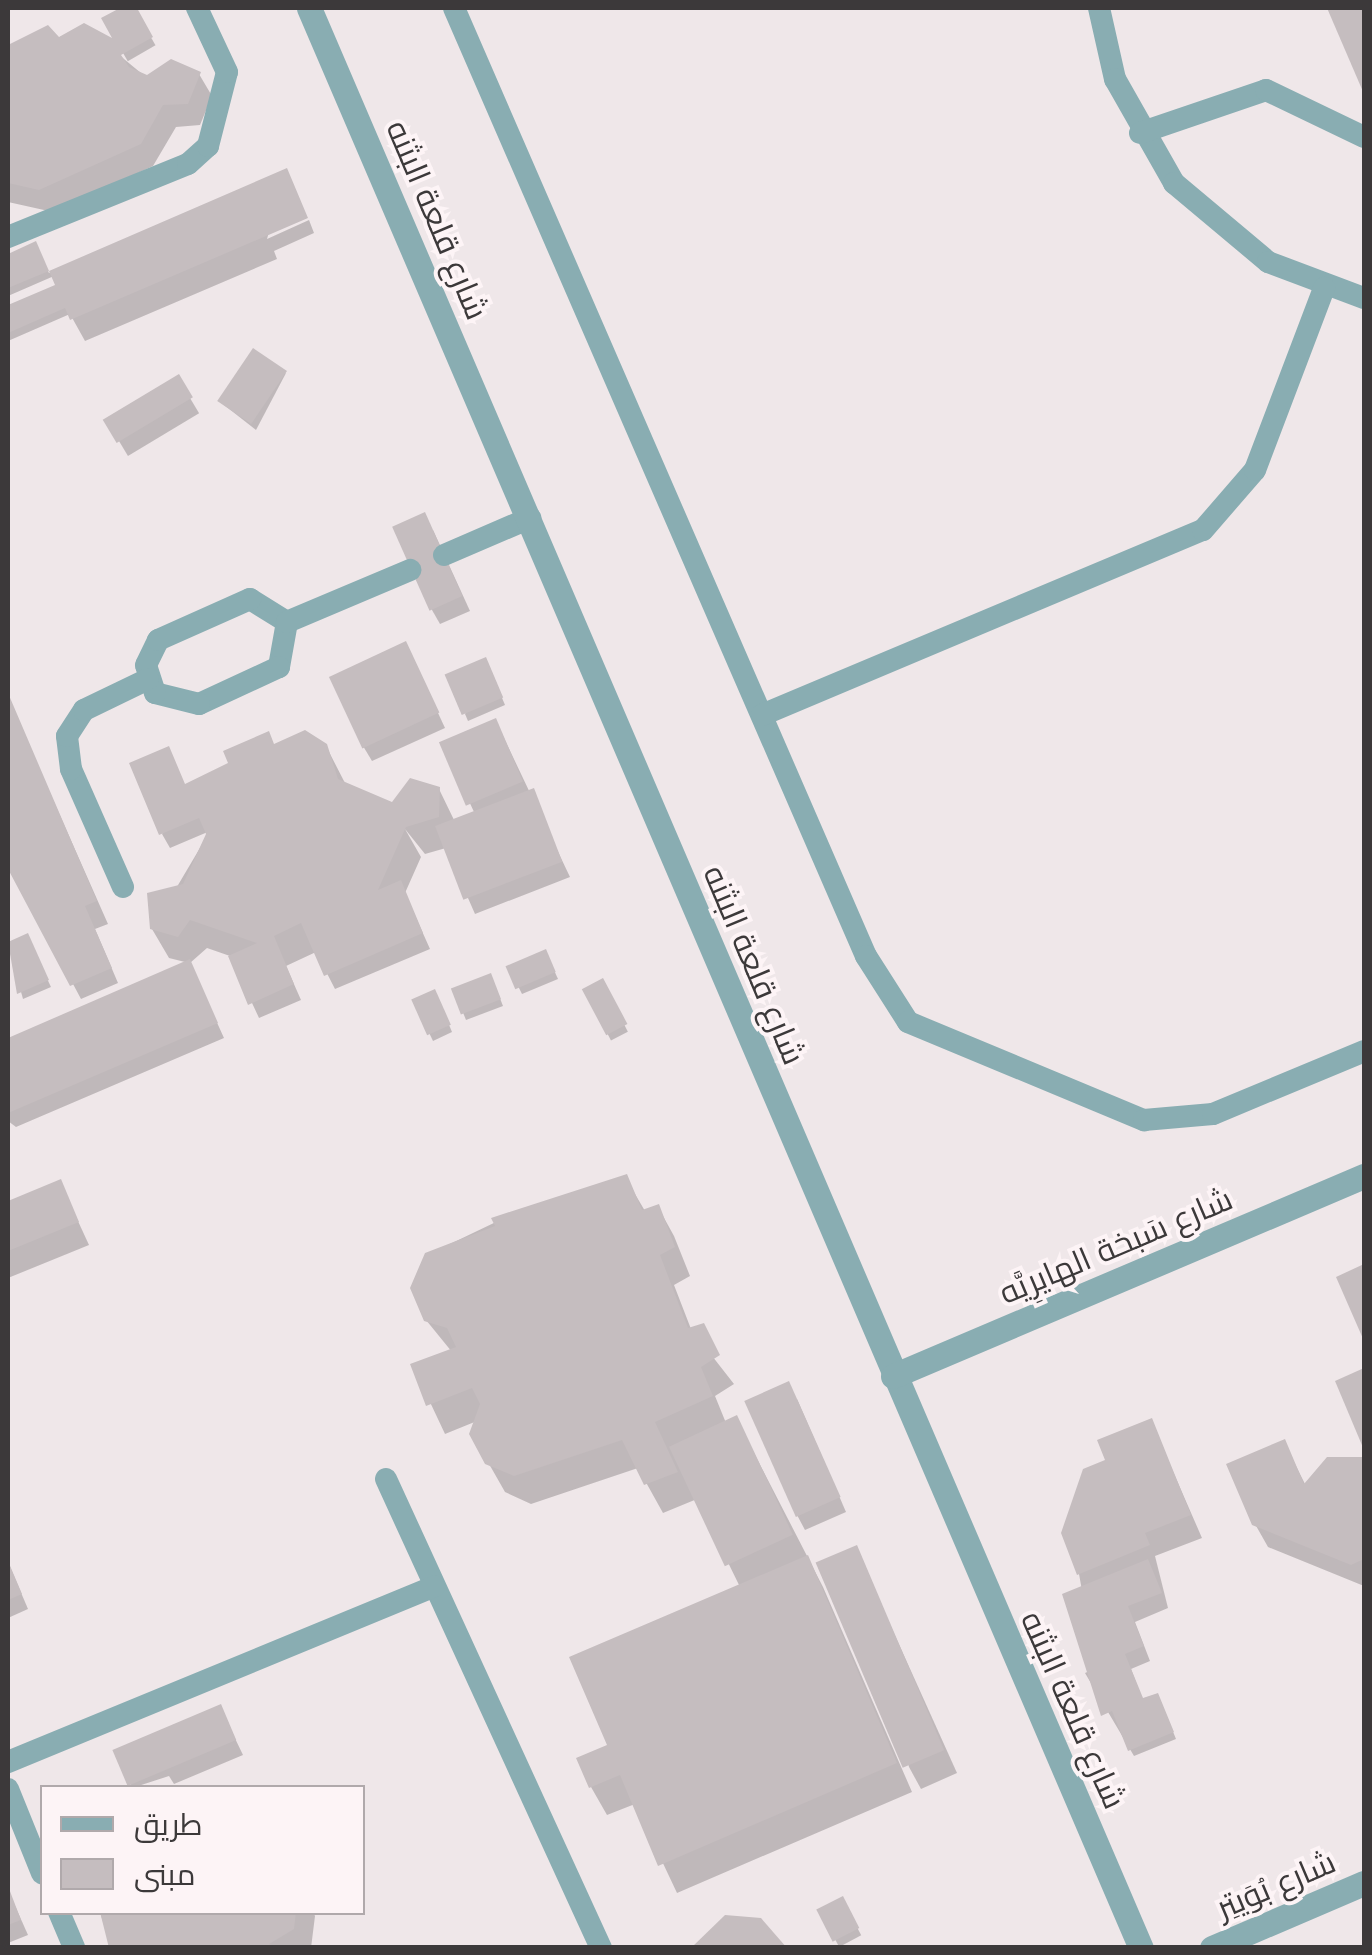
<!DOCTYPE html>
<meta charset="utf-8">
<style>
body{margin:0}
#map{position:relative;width:1372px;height:1955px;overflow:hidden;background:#efe7e9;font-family:Inter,Cairo,sans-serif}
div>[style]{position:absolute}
.shadow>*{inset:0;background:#0003;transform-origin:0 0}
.building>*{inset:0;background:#c5bdbf;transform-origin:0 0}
.service>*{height:22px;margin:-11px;padding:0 11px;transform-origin:11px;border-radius:11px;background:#89adb2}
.minor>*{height:25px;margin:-12.5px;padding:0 12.5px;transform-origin:12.5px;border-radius:12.5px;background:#89adb2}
span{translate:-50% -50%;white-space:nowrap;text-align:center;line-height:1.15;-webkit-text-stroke:8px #fdf4f6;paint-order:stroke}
.street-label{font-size:32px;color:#3c393a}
.frame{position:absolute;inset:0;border:10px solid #3c393a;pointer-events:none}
.legend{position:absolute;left:40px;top:1785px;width:325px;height:130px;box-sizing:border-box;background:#fdf4f6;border:2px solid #b0a9ab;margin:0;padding:12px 18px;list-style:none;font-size:30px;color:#3c393a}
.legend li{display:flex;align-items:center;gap:20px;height:50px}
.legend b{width:50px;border:2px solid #b0a9ab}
</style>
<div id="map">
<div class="shadow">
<i style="left:134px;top:8px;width:43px;height:32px;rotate:60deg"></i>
<i style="clip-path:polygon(1330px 8px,1364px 8px,1364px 88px)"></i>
<i style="clip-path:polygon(84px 26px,147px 78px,199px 74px,212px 96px,200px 125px,176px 127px,153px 166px,53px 212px,8px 202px,8px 61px)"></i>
<i style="clip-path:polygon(286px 172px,267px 239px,309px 220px,314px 233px,274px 251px,277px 259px,85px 341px,70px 314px,8px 341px,8px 306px,59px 286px,54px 276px,8px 296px,8px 256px,35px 244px,49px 273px)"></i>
<i style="clip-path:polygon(286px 373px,256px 430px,219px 401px)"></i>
<i style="left:178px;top:378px;width:41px;height:83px;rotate:59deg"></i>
<i style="clip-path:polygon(433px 530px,470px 611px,440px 624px,432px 610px)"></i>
<i style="clip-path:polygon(413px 659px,445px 728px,372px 761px,363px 746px)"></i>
<i style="clip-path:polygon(489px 667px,505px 705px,468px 721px,465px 714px)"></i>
<i style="clip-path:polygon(8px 698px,108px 924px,95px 929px,118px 983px,81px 999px,8px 862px)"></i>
<i style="clip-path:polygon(503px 736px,570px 877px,475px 914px,446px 848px,425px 854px,405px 829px,421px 857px,405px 893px,430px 949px,335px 989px,316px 952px,286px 966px,301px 1000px,259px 1018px,230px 956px,207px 948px,190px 963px,224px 1038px,16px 1127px,8px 1121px,8px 1041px,189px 963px,169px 958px,152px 929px,210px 831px,170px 848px,162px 834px,186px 787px,275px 746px,326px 746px,346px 785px,393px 805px,439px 789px,455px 822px,475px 814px,442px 744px)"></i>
<i style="clip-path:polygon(27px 936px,51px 987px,23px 999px,8px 945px)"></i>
<i style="clip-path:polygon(549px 959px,558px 979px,522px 994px,509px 968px)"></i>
<i style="left:602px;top:981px;width:57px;height:19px;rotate:63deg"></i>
<i style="clip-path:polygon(494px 983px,503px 1006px,466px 1020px,454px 990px)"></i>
<i style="clip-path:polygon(438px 998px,452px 1032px,433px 1041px,414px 1001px)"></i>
<i style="clip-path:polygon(625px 1177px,645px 1211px,658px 1207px,674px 1236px,690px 1276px,674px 1285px,691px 1329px,734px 1384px,715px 1396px,726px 1423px,736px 1418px,823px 1587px,912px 1792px,677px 1893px,635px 1804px,607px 1815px,591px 1787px,610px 1747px,740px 1587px,697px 1499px,663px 1513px,638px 1468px,531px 1504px,505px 1492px,472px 1434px,477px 1421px,445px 1434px,413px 1366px,452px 1352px,426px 1320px,427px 1255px,521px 1210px)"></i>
<i style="clip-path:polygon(60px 1182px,89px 1245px,8px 1278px,8px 1203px)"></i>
<i style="clip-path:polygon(797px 1399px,846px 1512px,805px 1530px,797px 1515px)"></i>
<i style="clip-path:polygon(1151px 1421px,1202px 1538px,1155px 1556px,1168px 1608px,1135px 1622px,1150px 1661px,1131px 1669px,1143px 1701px,1161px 1702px,1176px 1739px,1134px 1756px,1085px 1673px,1096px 1668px,1079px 1574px,1108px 1461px)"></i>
<i style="clip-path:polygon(1284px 1442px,1306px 1486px,1328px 1459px,1364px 1459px,1364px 1586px,1268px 1547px,1255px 1524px)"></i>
<i style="clip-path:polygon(856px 1549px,957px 1773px,921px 1789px,909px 1767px)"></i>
<i style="clip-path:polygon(8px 1562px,28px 1609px,8px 1618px)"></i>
<i style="clip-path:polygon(220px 1707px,243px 1755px,174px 1784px,169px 1776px,132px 1788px,116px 1750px)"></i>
<i style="clip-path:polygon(8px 1890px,28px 1935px,8px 1943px)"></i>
<i style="left:842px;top:1899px;width:41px;height:25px;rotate:62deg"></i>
<i style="clip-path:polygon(100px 1912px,313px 1912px,315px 1916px,311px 1948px,111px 1948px)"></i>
</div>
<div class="building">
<i style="clip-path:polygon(120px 8px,137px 8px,153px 37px,121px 55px,129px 67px,147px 75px,171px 59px,201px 72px,188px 104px,163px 105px,141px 144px,39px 190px,8px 183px,8px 45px,48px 25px,59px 37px,84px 23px,112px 38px,101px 18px)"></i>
<i style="clip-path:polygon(1327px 8px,1364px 8px,1364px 94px)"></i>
<i style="clip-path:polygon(287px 168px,308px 218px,70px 320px,65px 308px,8px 333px,8px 305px,55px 285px,49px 271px)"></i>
<i style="clip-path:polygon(36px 241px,49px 271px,8px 288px,8px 254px)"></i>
<i style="left:253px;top:348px;width:41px;height:64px;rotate:34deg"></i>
<i style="left:179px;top:374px;width:27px;height:89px;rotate:59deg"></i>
<i style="left:425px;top:512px;width:92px;height:36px;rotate:66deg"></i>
<i style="left:406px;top:641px;width:79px;height:85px;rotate:65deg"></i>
<i style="left:486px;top:657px;width:44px;height:45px;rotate:67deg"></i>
<i style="clip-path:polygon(8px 693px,97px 901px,85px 906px,112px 968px,70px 986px,8px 869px)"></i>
<i style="left:496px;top:718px;width:69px;height:62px;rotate:67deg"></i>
<i style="clip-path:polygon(305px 730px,327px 744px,338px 779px,392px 802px,410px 778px,440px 787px,439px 817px,406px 827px,378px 890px,401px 880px,423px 933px,324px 976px,301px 923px,274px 936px,294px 984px,248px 1005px,228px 956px,257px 943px,190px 920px,178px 937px,150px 929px,147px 893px,183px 884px,206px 834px,199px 818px,159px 835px,129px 763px,169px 746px,185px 784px,228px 763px,223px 751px,269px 731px,274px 744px)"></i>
<i style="left:534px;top:788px;width:79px;height:106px;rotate:69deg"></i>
<i style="clip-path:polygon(28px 933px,49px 980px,17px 994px,8px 942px)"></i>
<i style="left:546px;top:949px;width:25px;height:44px;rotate:67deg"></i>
<i style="clip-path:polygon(190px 959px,218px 1023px,8px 1113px,8px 1038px)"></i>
<i style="left:491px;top:973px;width:28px;height:43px;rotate:69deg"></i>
<i style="left:603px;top:978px;width:52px;height:24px;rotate:62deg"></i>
<i style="left:435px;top:989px;width:39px;height:26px;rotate:66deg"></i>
<i style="clip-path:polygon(627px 1174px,642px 1210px,659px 1204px,675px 1247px,660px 1255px,688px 1328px,704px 1323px,720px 1355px,701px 1367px,713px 1396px,655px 1422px,678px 1472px,644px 1485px,622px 1440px,514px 1476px,485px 1464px,469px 1434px,480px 1404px,472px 1388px,426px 1406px,410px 1364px,456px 1347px,447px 1328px,424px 1321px,410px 1288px,425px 1253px,495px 1226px,491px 1218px)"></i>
<i style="clip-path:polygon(61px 1179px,79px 1222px,8px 1251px,8px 1201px)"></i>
<i style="clip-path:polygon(1364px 1264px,1364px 1341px,1336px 1277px)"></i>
<i style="clip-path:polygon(1364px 1368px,1364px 1450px,1335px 1381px)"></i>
<i style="left:789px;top:1381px;width:127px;height:49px;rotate:66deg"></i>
<i style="left:737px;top:1415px;width:132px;height:75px;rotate:65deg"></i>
<i style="clip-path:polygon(1152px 1418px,1191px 1515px,1145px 1533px,1150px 1545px,1077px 1575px,1061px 1533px,1083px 1469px,1105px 1460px,1097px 1440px)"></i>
<i style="clip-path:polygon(1285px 1439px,1304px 1484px,1327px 1457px,1364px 1457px,1364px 1559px,1351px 1565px,1252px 1525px,1226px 1464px)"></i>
<i style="left:857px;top:1545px;width:223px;height:45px;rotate:67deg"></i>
<i style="clip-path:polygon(808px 1555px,897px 1763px,658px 1866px,620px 1775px,589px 1788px,576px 1758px,607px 1745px,569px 1657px)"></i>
<i style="clip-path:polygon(1148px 1559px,1162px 1593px,1128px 1606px,1144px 1646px,1125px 1654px,1143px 1698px,1158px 1693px,1174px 1732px,1128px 1751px,1112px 1711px,1101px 1716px,1062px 1594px)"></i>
<i style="clip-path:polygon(8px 1561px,22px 1594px,8px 1600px)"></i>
<i style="left:221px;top:1704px;width:39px;height:118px;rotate:67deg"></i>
<i style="clip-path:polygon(8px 1886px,21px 1920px,8px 1925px)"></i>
<i style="left:843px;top:1896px;width:36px;height:30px;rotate:63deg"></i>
<i style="clip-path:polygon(100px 1912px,296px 1912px,294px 1929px,269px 1944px,277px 1948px,109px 1948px)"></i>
<i style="clip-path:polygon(725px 1915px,761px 1918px,787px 1948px,691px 1948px)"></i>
</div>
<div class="service">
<i style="left:454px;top:8px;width:1034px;rotate:66.51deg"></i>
<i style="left:866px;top:956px;width:78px;rotate:57.5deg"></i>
<i style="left:908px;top:1022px;width:256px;rotate:22.6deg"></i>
<i style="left:1144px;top:1120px;width:69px;rotate:-5deg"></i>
<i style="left:1213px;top:1114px;width:164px;rotate:-22.6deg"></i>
<i style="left:1099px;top:8px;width:73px;rotate:77.3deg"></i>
<i style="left:1115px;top:79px;width:120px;rotate:60.4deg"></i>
<i style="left:1174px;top:183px;width:123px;rotate:40deg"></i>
<i style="left:1268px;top:262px;width:103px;rotate:20.6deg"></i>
<i style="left:1140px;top:133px;width:133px;rotate:-18.8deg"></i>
<i style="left:1266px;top:90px;width:109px;rotate:25.6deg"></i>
<i style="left:8px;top:237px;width:194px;rotate:-22.1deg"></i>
<i style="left:188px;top:164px;width:27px;rotate:-42deg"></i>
<i style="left:208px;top:146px;width:76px;rotate:-75.6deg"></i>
<i style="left:227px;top:72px;width:71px;rotate:-115.1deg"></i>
<i style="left:444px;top:555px;width:94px;rotate:-23.3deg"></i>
<i style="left:250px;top:599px;width:44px;rotate:31.9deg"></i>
<i style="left:287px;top:622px;width:46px;rotate:100.1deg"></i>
<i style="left:279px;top:667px;width:88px;rotate:155.2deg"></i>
<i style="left:199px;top:704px;width:45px;rotate:-166deg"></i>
<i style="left:155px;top:693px;width:29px;rotate:-108deg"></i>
<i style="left:146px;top:665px;width:28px;rotate:-64deg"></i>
<i style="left:158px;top:640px;width:101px;rotate:-24deg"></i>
<i style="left:287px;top:622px;width:134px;rotate:-22.9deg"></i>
<i style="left:762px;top:715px;width:478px;rotate:-22.8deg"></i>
<i style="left:1203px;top:530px;width:79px;rotate:-49.1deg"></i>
<i style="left:1255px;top:470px;width:195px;rotate:-69.2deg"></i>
<i style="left:123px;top:887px;width:129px;rotate:-113.8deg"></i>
<i style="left:71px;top:769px;width:33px;rotate:-97deg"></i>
<i style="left:67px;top:736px;width:31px;rotate:-57deg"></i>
<i style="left:84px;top:710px;width:71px;rotate:-25.8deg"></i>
<i style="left:386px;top:1479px;width:516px;rotate:65.37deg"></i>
<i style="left:8px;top:1762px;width:461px;rotate:-22.4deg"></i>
<i style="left:8px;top:1789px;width:91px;rotate:68deg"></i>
<i style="left:59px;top:1912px;width:39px;rotate:67deg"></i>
</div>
<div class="minor">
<i style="left:309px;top:8px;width:2111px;rotate:66.79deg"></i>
<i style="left:893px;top:1376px;width:512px;rotate:-23.01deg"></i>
<i style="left:1212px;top:1948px;width:165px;rotate:-23.2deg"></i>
</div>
<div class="street-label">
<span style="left:437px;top:220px;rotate:67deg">شارع قلعة البثنه</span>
<span style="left:754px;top:965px;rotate:67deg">شارع قلعة البثنه</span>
<span style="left:1116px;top:1246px;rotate:-23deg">شارع سَبخة الهايرِيَّه</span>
<span style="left:1073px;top:1710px;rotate:66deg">شارع قلعة البثنه</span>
<span style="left:1276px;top:1885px;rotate:-23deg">شارع بُوَيتِر</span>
</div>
<div class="frame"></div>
<ul class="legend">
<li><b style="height:12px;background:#89adb2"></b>طريق</li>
<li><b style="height:28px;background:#c5bdbf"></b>مبنى</li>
</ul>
</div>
